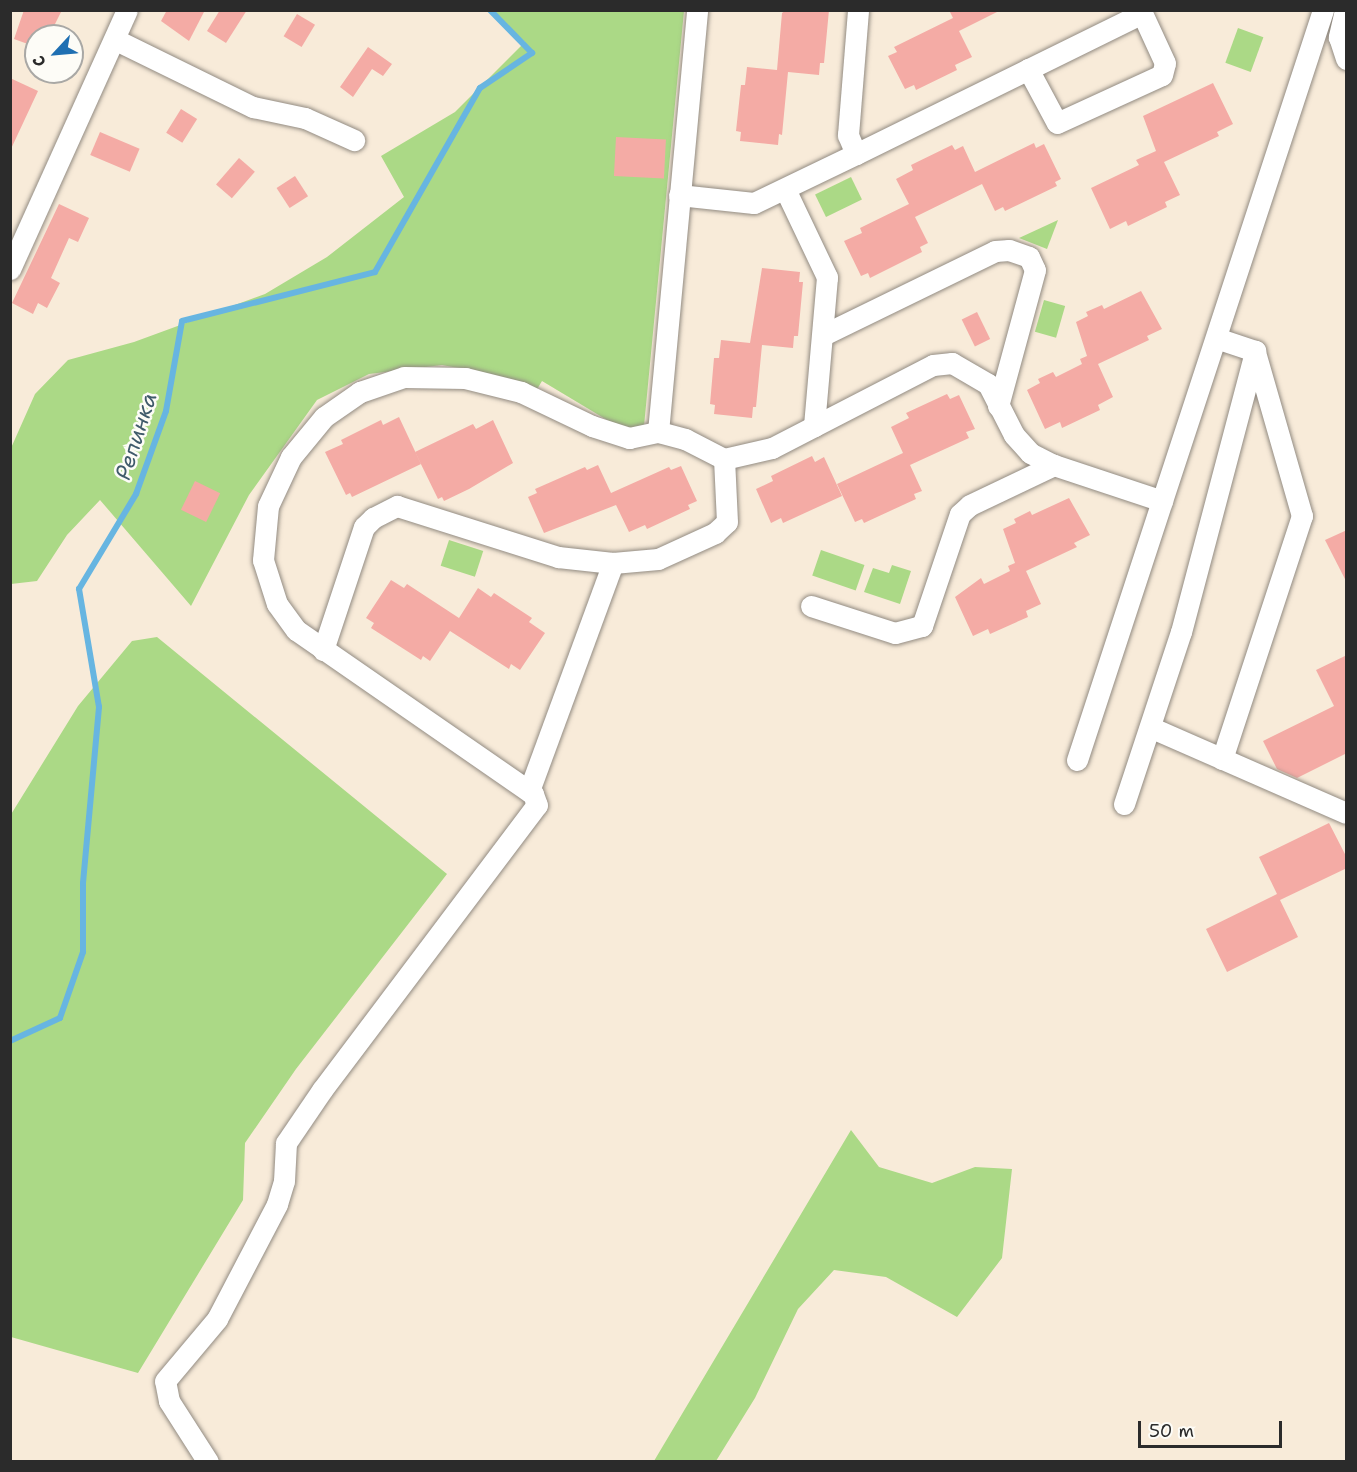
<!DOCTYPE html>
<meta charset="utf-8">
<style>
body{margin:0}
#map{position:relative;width:1357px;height:1472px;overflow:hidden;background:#f8ebd9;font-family:"Shantell Sans",sans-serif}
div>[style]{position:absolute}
.green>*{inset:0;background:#abd986;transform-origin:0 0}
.stream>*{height:6px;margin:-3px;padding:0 3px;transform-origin:3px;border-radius:3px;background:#67b5e1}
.building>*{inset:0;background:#f4aba5;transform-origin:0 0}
.roads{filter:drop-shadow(0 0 2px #928b82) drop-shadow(0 0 2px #928b82)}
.minor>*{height:21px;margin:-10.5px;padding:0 10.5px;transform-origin:10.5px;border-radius:10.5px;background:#fff}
span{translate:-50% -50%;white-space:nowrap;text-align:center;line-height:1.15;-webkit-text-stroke:5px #fdfcf7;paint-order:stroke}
.water-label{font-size:22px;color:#405b6b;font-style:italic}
.frame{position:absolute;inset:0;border:12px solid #2b2b2b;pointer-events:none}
.north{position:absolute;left:24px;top:24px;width:60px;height:60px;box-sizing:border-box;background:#fdfcf7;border:2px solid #a9a8a5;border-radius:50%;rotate:244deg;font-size:16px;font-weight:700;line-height:24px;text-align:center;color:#2b2b2b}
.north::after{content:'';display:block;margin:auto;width:21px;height:27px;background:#1f6fb2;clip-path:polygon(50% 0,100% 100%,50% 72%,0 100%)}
.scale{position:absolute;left:1138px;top:1421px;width:144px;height:27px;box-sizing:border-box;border:3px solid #2b2b2b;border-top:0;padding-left:8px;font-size:18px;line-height:21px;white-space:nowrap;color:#2b2b2b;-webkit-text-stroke:4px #fdfcf7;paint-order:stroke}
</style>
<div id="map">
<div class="green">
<i style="clip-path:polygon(491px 11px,684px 11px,644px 426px,627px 432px,542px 381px,536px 391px,491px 374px,442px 365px,369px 374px,317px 400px,249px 495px,191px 606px,100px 500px,67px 535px,37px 581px,11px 584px,11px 448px,35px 394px,68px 360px,134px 342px,265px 294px,327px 257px,404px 197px,381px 156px,455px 112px,525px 42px)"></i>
<i style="left:1238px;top:28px;width:27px;height:37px;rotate:20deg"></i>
<i style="left:851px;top:177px;width:25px;height:40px;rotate:64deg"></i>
<i style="clip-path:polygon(1058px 220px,1047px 249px,1019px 238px)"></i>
<i style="left:1044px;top:300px;width:22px;height:33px;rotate:16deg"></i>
<i style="left:449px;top:540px;width:36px;height:27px;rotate:18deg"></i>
<i style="left:821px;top:550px;width:46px;height:27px;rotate:19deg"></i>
<i style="clip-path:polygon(892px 565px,911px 571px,900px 604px,864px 592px,873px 568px,889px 573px)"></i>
<i style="clip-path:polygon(157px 637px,447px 874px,296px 1069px,245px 1143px,243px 1200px,138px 1373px,11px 1337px,10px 816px,78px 706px,132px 641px)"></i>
<i style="clip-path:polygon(851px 1130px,879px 1167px,932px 1183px,975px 1167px,1012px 1169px,1002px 1258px,957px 1317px,886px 1277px,834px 1270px,798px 1309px,755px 1398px,716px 1461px,654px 1461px)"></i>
</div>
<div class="stream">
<i style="left:10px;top:1041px;width:55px;rotate:-24.7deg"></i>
<i style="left:60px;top:1018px;width:70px;rotate:-70.8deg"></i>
<i style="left:83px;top:952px;width:69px;rotate:-90deg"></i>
<i style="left:83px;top:883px;width:177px;rotate:-84.8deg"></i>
<i style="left:99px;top:707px;width:120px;rotate:-99.6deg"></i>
<i style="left:79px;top:589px;width:111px;rotate:-59deg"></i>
<i style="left:136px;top:494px;width:88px;rotate:-70.1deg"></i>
<i style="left:166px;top:411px;width:91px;rotate:-79.9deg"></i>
<i style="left:182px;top:321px;width:199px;rotate:-14.2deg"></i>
<i style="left:375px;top:272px;width:212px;rotate:-60.3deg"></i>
<i style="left:480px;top:88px;width:63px;rotate:-33.9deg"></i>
<i style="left:532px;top:53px;width:60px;rotate:-134.3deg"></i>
</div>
<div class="building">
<i style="clip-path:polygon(24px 10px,62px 10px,49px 36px,36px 36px,36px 47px,14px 39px)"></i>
<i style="clip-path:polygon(167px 10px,205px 10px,189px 41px,161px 21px)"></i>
<i style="clip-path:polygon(220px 10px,247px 10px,226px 43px,207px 31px)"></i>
<i style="clip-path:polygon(786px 10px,829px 10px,824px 63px,820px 63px,819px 75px,788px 72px,782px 135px,779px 134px,778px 145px,740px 141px,741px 132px,736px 131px,741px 85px,745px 85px,747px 67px,777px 70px,782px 13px)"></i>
<i style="clip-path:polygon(949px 10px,1001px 10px,959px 31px,972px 57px,955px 65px,957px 70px,916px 90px,914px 85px,905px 89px,888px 56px,897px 52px,894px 47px,953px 18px)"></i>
<i style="left:297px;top:14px;width:21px;height:26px;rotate:31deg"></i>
<i style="clip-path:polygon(368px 47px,392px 64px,383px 76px,372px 69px,353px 97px,340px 87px)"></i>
<i style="clip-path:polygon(10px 78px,38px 91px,10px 151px)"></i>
<i style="clip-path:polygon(1213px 83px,1233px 124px,1217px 132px,1219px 136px,1164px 162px,1180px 195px,1165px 202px,1167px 207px,1128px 226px,1126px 221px,1110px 229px,1091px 188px,1139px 165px,1136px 160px,1156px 151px,1143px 116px)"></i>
<i style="left:181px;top:109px;width:19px;height:28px;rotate:32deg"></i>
<i style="left:100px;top:132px;width:43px;height:25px;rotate:23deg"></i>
<i style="left:616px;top:137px;width:50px;height:39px;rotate:3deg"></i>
<i style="clip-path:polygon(1034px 143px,1036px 148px,1044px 144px,1061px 179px,1055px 182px,1057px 186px,1005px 211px,1003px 207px,995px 211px,982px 184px,915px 217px,928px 243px,920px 247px,922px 252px,870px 278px,868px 273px,861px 276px,844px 241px,862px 233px,860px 228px,909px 204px,896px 179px,913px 170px,911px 165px,952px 145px,955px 150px,963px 146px,975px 172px)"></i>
<i style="left:239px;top:158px;width:21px;height:35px;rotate:41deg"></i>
<i style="left:295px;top:176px;width:24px;height:22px;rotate:57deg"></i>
<i style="clip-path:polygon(59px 204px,89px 218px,78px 242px,69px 238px,51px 278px,60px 283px,47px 308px,38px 303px,33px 314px,12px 303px)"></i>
<i style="clip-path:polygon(762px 268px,800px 272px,799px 282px,803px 282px,798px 336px,794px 336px,793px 348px,762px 345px,756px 407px,753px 407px,752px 418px,714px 414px,715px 405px,710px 404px,714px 358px,719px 358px,721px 340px,750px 343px)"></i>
<i style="clip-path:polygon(1141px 291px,1162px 329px,1147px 336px,1149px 340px,1098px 364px,1113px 397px,1098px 405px,1100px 410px,1062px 428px,1060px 422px,1045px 429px,1027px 390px,1040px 383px,1038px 379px,1053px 372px,1056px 377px,1082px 364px,1080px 359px,1087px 356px,1076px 322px,1088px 316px,1086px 312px,1102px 305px,1104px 309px)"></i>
<i style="left:977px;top:312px;width:30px;height:17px;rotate:64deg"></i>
<i style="clip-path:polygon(947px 394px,950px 399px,959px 395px,975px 429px,966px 432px,969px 438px,910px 465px,922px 491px,914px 494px,916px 499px,864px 523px,862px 519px,855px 522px,837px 484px,903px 453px,891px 427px,909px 418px,906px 413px)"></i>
<i style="clip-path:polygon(399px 417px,421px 464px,352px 497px,350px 493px,346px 495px,325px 452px,343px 444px,341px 440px,381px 420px,383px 425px)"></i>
<i style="clip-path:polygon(493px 420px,513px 463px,469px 489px,444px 501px,442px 497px,438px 499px,415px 452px,473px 424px,476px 429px)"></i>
<i style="clip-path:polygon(812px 456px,815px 462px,824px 457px,842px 496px,783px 523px,781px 518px,771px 523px,756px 489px,773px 481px,771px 476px)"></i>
<i style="clip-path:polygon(598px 465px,611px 493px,669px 467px,671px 470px,681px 466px,697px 501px,688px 505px,690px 509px,647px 529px,645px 525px,629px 532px,616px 505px,544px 533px,528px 497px,537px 493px,535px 489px,585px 467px,587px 470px)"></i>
<i style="left:195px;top:481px;width:28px;height:32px;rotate:26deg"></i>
<i style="clip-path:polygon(1069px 498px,1090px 535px,1074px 543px,1077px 547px,1026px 571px,1041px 604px,1026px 611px,1028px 617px,990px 634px,988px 629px,973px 636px,955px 597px,981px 578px,984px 584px,1010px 571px,1008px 566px,1015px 563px,1003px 529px,1016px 523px,1014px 519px,1030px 511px,1032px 515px)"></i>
<i style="clip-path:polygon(1347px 530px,1347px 583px,1325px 540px)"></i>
<i style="clip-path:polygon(391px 580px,404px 588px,407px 584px,459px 618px,478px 588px,491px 597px,494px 593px,532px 618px,529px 622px,545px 633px,520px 670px,511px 664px,509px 669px,450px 631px,430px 661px,423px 656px,421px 660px,371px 628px,374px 623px,366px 618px)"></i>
<i style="clip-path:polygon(1347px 655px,1347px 753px,1297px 778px,1277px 769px,1263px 741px,1334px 706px,1316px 670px)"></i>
<i style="clip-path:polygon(1329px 823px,1347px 858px,1347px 868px,1280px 900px,1298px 937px,1227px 972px,1206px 929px,1277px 894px,1259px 857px)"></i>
</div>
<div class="roads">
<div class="minor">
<i style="left:1345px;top:10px;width:28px;rotate:103deg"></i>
<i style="left:1339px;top:37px;width:23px;rotate:72deg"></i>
<i style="left:116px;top:40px;width:153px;rotate:26.1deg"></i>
<i style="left:253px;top:107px;width:53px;rotate:11.9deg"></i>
<i style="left:305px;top:118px;width:54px;rotate:24.2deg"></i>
<i style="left:1028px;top:69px;width:61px;rotate:61.8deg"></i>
<i style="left:1057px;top:123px;width:115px;rotate:-24.6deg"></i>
<i style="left:1162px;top:75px;width:12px;rotate:-76deg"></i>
<i style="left:1165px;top:63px;width:55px;rotate:-114.7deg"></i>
<i style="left:856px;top:154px;width:319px;rotate:-26.2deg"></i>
<i style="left:1142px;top:13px;width:4px;rotate:-124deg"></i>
<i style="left:785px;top:189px;width:98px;rotate:64.5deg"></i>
<i style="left:827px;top:277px;width:150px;rotate:95deg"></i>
<i style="left:679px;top:195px;width:75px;rotate:6.1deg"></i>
<i style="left:754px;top:203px;width:113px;rotate:-25.7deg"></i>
<i style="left:856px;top:154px;width:21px;rotate:-113deg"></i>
<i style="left:848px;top:135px;width:125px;rotate:-85.4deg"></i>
<i style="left:10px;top:269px;width:284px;rotate:-65.7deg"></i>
<i style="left:823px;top:335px;width:191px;rotate:-26deg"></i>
<i style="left:995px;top:251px;width:14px;rotate:-4deg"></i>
<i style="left:1009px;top:250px;width:21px;rotate:19deg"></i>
<i style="left:1029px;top:257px;width:14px;rotate:65deg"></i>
<i style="left:1035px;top:270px;width:141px;rotate:105.2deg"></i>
<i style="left:724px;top:459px;width:49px;rotate:-12.9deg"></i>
<i style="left:772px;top:448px;width:181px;rotate:-27.3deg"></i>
<i style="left:933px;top:365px;width:19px;rotate:-6deg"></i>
<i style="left:952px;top:363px;width:42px;rotate:30.3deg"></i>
<i style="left:988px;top:384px;width:57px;rotate:63deg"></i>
<i style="left:1014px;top:435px;width:24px;rotate:48deg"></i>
<i style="left:1030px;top:453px;width:27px;rotate:27deg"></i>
<i style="left:1054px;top:465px;width:114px;rotate:18.4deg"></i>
<i style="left:811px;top:606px;width:88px;rotate:17.8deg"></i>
<i style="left:895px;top:633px;width:28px;rotate:-15deg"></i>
<i style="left:922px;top:626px;width:118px;rotate:-71.3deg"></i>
<i style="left:960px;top:514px;width:13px;rotate:-42deg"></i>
<i style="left:970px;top:505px;width:93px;rotate:-25.5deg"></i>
<i style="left:323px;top:650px;width:130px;rotate:-71.6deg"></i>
<i style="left:364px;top:527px;width:13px;rotate:-45deg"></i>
<i style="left:373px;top:518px;width:27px;rotate:-27deg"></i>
<i style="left:397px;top:506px;width:169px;rotate:17.6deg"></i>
<i style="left:558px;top:557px;width:55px;rotate:6.2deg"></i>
<i style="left:613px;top:563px;width:45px;rotate:-5.1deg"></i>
<i style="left:658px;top:559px;width:63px;rotate:-24.5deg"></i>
<i style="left:715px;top:533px;width:16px;rotate:-43deg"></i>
<i style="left:727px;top:522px;width:63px;rotate:-92.7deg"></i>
<i style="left:724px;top:459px;width:44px;rotate:-152.9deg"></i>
<i style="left:685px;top:439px;width:28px;rotate:-165deg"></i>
<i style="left:1150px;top:727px;width:214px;rotate:23.7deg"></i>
<i style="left:1222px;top:759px;width:256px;rotate:-71.8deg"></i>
<i style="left:1302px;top:516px;width:171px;rotate:-106deg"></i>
<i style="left:1077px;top:760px;width:789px;rotate:-71.84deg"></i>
<i style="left:529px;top:791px;width:243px;rotate:-69.8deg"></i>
<i style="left:1124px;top:804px;width:181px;rotate:-71.7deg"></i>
<i style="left:1181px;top:632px;width:291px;rotate:-75.2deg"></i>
<i style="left:1255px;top:351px;width:41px;rotate:-161.6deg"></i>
<i style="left:208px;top:1462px;width:72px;rotate:-122.6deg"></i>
<i style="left:169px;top:1401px;width:20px;rotate:-101deg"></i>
<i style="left:165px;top:1381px;width:81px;rotate:-50deg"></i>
<i style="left:217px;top:1319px;width:130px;rotate:-62.4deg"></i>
<i style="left:277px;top:1204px;width:24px;rotate:-73deg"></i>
<i style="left:284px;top:1181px;width:38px;rotate:-87deg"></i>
<i style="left:286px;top:1143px;width:64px;rotate:-55.8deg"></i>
<i style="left:322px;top:1090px;width:357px;rotate:-53deg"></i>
<i style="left:537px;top:805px;width:12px;rotate:-110deg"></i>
<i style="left:533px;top:794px;width:288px;rotate:-145.3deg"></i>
<i style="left:296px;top:630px;width:32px;rotate:-126deg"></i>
<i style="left:277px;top:604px;width:46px;rotate:-107.7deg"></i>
<i style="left:263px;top:560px;width:54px;rotate:-84.7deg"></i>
<i style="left:268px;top:506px;width:54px;rotate:-64.9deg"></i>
<i style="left:291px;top:457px;width:52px;rotate:-50.5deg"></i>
<i style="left:324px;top:417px;width:44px;rotate:-34.8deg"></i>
<i style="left:360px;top:392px;width:46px;rotate:-18.8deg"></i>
<i style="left:404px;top:377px;width:61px;rotate:0.9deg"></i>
<i style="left:465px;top:378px;width:58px;rotate:14deg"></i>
<i style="left:521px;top:392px;width:79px;rotate:25.6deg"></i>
<i style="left:592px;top:426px;width:39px;rotate:18deg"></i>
<i style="left:629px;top:438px;width:30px;rotate:-12deg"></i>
<i style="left:658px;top:432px;width:424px;rotate:-84.7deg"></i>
</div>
</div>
<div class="water-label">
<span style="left:136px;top:436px;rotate:-72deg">Репинка</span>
</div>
<div class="frame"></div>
<div class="north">С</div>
<div class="scale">50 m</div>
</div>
